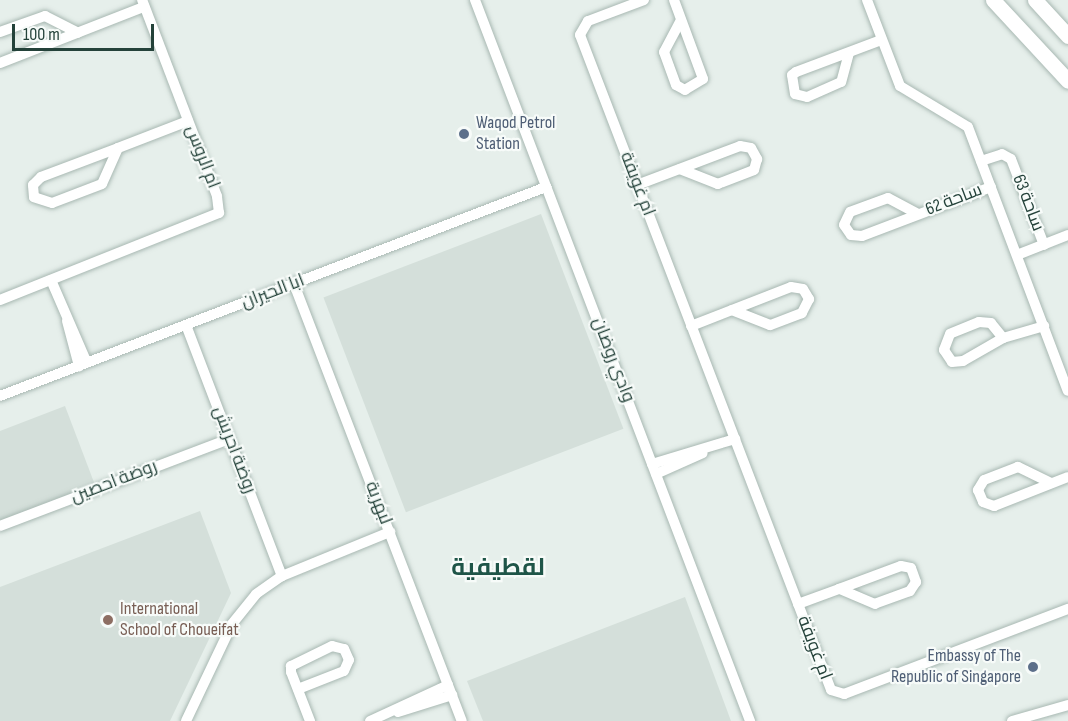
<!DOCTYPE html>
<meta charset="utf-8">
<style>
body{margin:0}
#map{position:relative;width:1068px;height:721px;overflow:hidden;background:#e6efeb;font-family:"Sofia Sans Condensed",Cairo,sans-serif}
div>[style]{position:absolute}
.built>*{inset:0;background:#d4dfda;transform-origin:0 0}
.roads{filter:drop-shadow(0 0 2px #a8b8b2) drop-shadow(0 0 2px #a8b8b2)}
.street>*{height:10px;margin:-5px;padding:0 5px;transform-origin:5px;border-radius:5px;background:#fff}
.secondary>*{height:15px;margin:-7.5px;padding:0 7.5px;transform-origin:7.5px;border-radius:7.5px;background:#fff}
.dots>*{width:16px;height:16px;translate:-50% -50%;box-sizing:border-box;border:3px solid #f7fbf9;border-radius:50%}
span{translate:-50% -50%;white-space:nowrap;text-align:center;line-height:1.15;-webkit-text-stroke:4.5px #f7fbf9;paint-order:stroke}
.service-label{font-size:18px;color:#4e5e75}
.left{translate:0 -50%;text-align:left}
.right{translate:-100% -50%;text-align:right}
.street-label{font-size:18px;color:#24423a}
.education-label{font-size:18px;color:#785e54}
.district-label{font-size:24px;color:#1f5548;font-weight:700}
.scale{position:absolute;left:12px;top:24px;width:142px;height:27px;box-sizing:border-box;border:3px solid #24423a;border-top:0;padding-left:8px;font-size:18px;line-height:21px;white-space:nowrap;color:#24423a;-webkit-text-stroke:4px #f7fbf9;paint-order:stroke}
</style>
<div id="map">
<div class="built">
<i style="left:541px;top:214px;width:230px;height:233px;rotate:69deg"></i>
<i style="clip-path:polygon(65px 406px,95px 485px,0 522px,0 431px)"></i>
<i style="clip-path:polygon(200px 511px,231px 593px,170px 721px,0 721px,0 587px)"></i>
<i style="clip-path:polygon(685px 597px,731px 721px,483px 721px,467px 681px)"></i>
</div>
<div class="roads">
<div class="street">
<i style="left:475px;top:0;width:772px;rotate:69.12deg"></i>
<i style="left:644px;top:0;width:60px;rotate:159.4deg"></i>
<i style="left:588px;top:21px;width:16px;rotate:120deg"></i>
<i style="left:580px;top:35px;width:701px;rotate:69.03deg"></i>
<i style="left:831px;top:690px;width:14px;rotate:17deg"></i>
<i style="left:844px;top:694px;width:240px;rotate:-20.8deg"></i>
<i style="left:674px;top:0;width:84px;rotate:69.8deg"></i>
<i style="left:703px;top:79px;width:21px;rotate:149deg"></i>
<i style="left:685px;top:90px;width:10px;rotate:-151deg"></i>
<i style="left:676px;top:85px;width:35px;rotate:-110deg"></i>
<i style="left:664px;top:52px;width:36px;rotate:-62deg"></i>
<i style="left:867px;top:0;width:92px;rotate:69deg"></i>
<i style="left:900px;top:86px;width:79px;rotate:31.1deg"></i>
<i style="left:968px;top:127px;width:282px;rotate:69.3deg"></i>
<i style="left:0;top:32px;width:48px;rotate:-19.6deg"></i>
<i style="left:45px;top:16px;width:37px;rotate:27deg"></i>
<i style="left:849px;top:53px;width:30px;rotate:105deg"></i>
<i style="left:841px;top:82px;width:37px;rotate:156deg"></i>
<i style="left:807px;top:97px;width:12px;rotate:-166deg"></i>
<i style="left:795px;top:94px;width:19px;rotate:-99deg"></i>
<i style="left:792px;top:75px;width:5px;rotate:-37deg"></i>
<i style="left:796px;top:72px;width:91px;rotate:-20.6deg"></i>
<i style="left:0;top:63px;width:155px;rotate:-21.3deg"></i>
<i style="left:118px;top:148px;width:39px;rotate:114deg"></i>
<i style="left:102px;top:184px;width:53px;rotate:159.2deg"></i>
<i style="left:52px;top:203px;width:19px;rotate:-162deg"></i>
<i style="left:34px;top:197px;width:12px;rotate:-95deg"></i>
<i style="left:33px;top:185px;width:11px;rotate:-45deg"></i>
<i style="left:41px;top:177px;width:82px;rotate:-20.6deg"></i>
<i style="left:118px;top:148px;width:75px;rotate:-21.1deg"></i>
<i style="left:981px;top:161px;width:22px;rotate:-18deg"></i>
<i style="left:1002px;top:154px;width:10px;rotate:29deg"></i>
<i style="left:1011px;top:159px;width:92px;rotate:69deg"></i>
<i style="left:637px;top:185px;width:110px;rotate:-20.7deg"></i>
<i style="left:740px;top:146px;width:11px;rotate:10deg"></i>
<i style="left:751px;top:148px;width:13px;rotate:61deg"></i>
<i style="left:757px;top:159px;width:11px;rotate:105deg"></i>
<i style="left:754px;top:170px;width:39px;rotate:159deg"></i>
<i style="left:718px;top:184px;width:41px;rotate:-158.5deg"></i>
<i style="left:918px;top:214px;width:34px;rotate:-152deg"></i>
<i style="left:888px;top:198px;width:40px;rotate:159.8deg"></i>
<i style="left:850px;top:212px;width:14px;rotate:115deg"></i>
<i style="left:844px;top:225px;width:12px;rotate:55deg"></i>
<i style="left:851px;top:235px;width:11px;rotate:5deg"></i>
<i style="left:862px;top:236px;width:138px;rotate:-20.8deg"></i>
<i style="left:1017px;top:255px;width:55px;rotate:-21.4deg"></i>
<i style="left:51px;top:280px;width:90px;rotate:66.6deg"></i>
<i style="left:294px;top:284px;width:468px;rotate:69deg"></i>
<i style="left:0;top:300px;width:236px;rotate:-21.7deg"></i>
<i style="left:219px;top:213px;width:17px;rotate:-97deg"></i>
<i style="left:217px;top:196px;width:210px;rotate:-110.9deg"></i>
<i style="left:67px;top:321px;width:47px;rotate:75.1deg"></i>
<i style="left:186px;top:325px;width:269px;rotate:69.1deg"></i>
<i style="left:691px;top:326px;width:107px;rotate:-21.3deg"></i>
<i style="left:791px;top:287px;width:12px;rotate:9deg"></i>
<i style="left:803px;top:289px;width:12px;rotate:59deg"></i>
<i style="left:809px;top:299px;width:16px;rotate:117deg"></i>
<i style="left:802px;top:313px;width:34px;rotate:159deg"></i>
<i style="left:770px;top:325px;width:41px;rotate:-158.5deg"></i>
<i style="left:1003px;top:338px;width:19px;rotate:-129deg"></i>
<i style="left:991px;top:323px;width:12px;rotate:-175deg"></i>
<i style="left:979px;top:322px;width:31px;rotate:158deg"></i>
<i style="left:950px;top:334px;width:17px;rotate:111deg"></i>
<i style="left:944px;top:350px;width:14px;rotate:56deg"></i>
<i style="left:952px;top:362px;width:11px;rotate:-5deg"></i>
<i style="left:963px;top:361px;width:46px;rotate:-29.9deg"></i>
<i style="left:1003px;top:338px;width:43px;rotate:-16.3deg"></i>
<i style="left:0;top:396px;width:585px;rotate:-20.95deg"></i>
<i style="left:652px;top:464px;width:87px;rotate:-16.8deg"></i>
<i style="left:656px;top:474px;width:51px;rotate:-24.1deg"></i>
<i style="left:1051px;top:483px;width:37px;rotate:-154deg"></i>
<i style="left:1018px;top:467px;width:36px;rotate:159deg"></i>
<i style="left:984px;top:480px;width:12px;rotate:121deg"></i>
<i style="left:978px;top:490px;width:13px;rotate:67deg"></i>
<i style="left:983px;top:502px;width:12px;rotate:20deg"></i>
<i style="left:994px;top:506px;width:79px;rotate:-21.4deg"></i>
<i style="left:0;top:526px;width:245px;rotate:-20.8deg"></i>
<i style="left:798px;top:604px;width:44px;rotate:-20.1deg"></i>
<i style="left:839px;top:589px;width:66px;rotate:-20.4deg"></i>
<i style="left:901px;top:566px;width:10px;rotate:11deg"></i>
<i style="left:911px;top:568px;width:15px;rotate:70deg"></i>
<i style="left:916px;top:582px;width:11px;rotate:124deg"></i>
<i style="left:910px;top:591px;width:37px;rotate:160deg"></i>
<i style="left:875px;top:604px;width:39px;rotate:-157deg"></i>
<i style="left:298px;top:689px;width:49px;rotate:-21.4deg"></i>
<i style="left:344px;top:671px;width:12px;rotate:-66deg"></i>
<i style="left:349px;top:660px;width:12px;rotate:-114deg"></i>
<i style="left:344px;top:649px;width:12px;rotate:-166deg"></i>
<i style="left:332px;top:646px;width:46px;rotate:154deg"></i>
<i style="left:291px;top:666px;width:6px;rotate:90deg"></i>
<i style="left:291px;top:672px;width:53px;rotate:68.8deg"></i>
<i style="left:398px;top:712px;width:57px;rotate:-17.5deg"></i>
<i style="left:186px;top:721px;width:107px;rotate:-64.6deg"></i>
<i style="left:232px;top:624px;width:38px;rotate:-51deg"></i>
<i style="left:256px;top:594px;width:32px;rotate:-35deg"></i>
<i style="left:282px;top:576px;width:117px;rotate:-22.2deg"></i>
<i style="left:370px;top:721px;width:86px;rotate:-24.8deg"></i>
<i style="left:1012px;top:721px;width:58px;rotate:-15.9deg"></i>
</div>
<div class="secondary">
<i style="left:993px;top:0;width:110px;rotate:47.2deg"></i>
<i style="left:1035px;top:0;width:49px;rotate:47.5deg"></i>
</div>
</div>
<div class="dots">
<i style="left:464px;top:134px;background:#5c6f8a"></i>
<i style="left:108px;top:620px;background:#8d6e63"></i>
<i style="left:1033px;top:667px;background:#5c6f8a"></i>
</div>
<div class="service-label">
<span class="left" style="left:476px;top:134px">Waqod Petrol<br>Station</span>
<span class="right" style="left:1021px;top:667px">Embassy of The<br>Republic of Singapore</span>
</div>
<div class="street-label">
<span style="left:202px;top:157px;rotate:69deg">ام الروس</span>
<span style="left:637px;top:184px;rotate:69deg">ام غويفة</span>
<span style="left:954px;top:200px;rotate:-21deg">ساحة 62</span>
<span style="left:1028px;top:203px;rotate:69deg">ساحة 63</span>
<span style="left:273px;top:292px;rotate:-21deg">ابا الحيران</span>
<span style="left:613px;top:360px;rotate:69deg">وادي روضان</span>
<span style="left:234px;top:450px;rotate:69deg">روضة احريش</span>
<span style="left:114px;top:482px;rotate:-21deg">روضة احصين</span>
<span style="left:378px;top:503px;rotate:69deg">لبهرية</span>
<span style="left:814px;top:648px;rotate:69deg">ام غويفة</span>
</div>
<div class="education-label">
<span class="left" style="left:120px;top:620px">International<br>School of Choueifat</span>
</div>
<div class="district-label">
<span style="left:498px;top:568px">لقطيفية</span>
</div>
<div class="scale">100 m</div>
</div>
